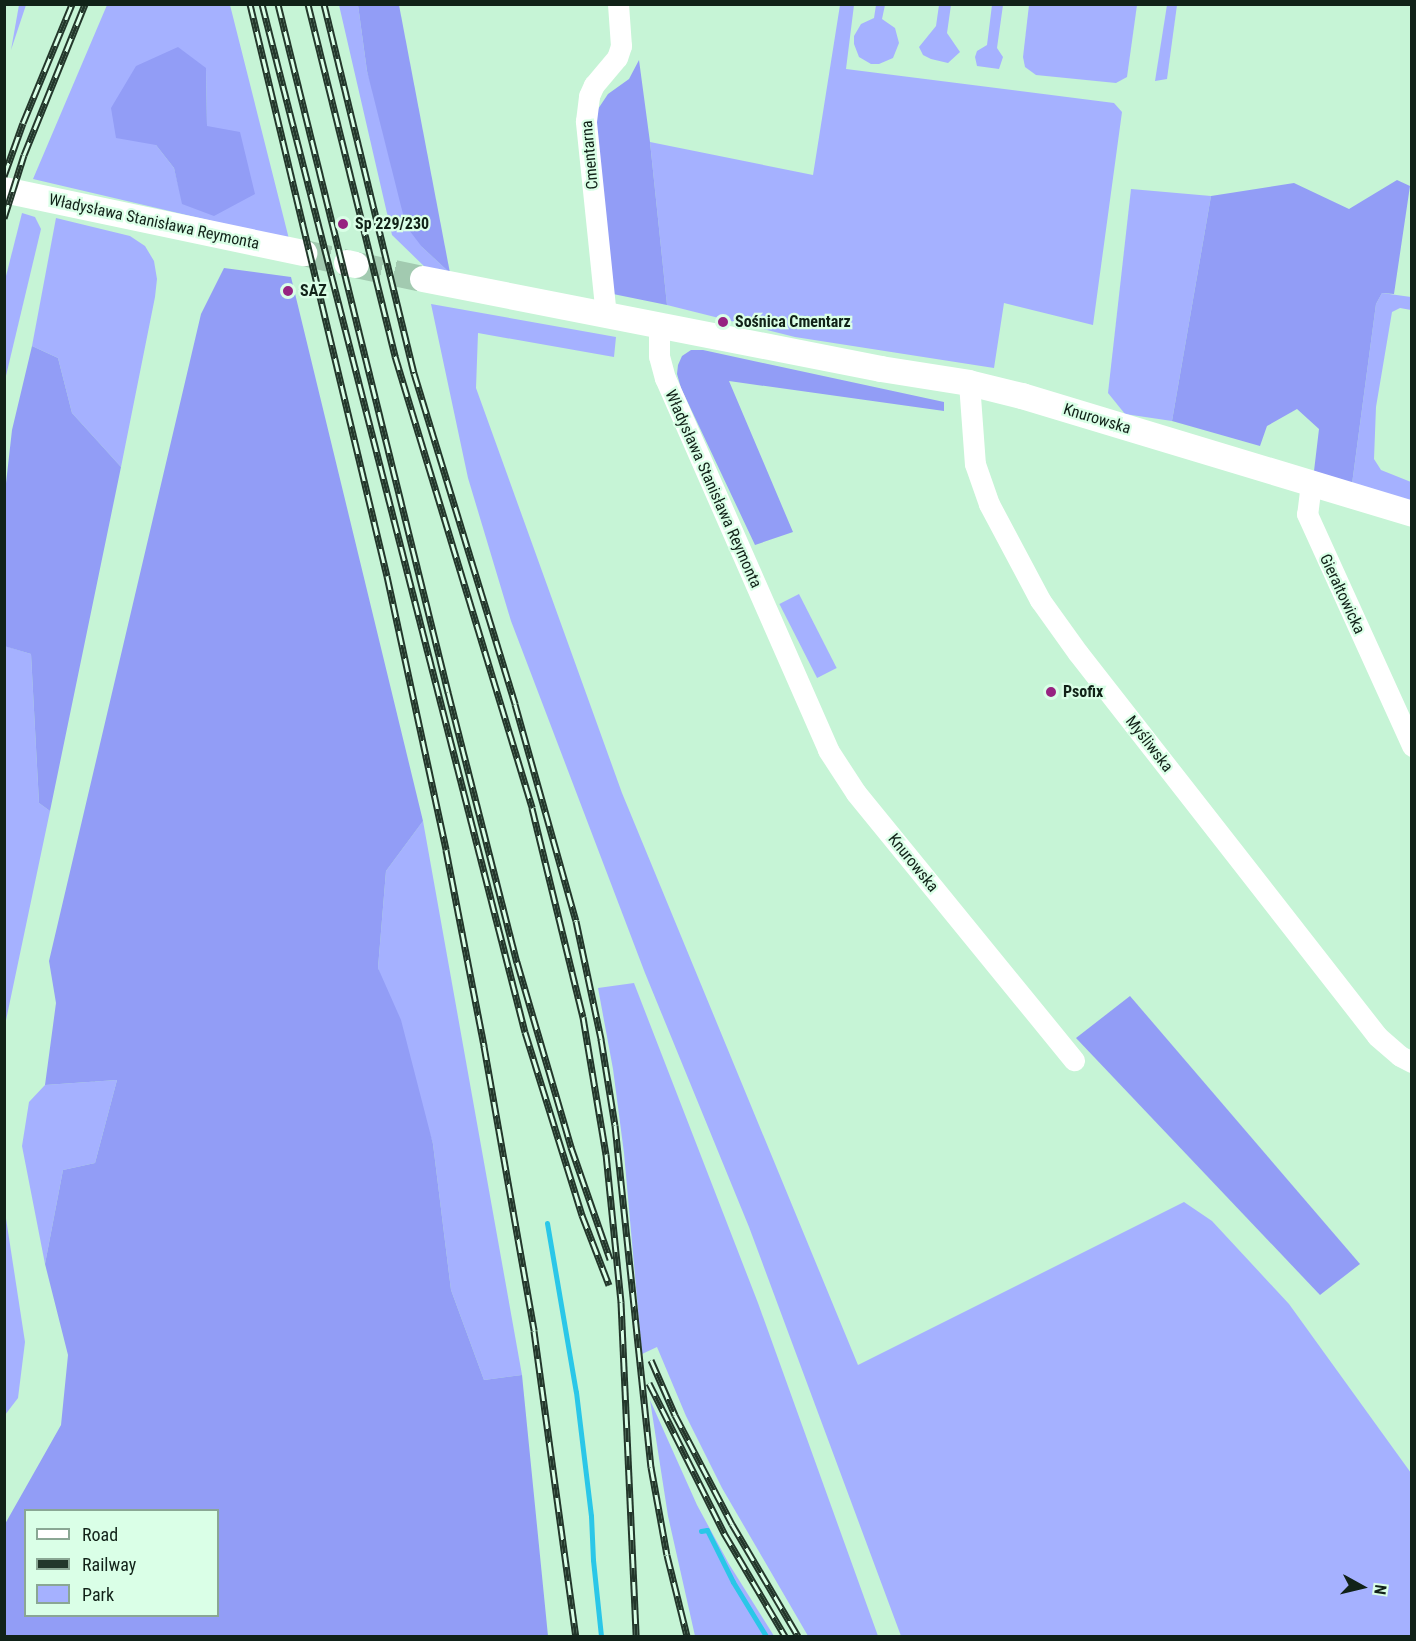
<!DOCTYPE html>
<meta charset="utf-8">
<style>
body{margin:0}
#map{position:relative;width:1416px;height:1641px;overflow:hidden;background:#c6f4d6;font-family:"Roboto Condensed",sans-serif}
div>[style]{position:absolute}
.green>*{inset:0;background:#a5b1ff;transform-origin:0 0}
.forest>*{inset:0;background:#929df6}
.stream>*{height:5px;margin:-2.5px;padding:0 2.5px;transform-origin:2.5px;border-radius:2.5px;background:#2ac7e8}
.tertiary-tunnel>*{height:26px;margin-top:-13px;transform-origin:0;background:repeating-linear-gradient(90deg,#a2cab0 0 26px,transparent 0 39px)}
.minor>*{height:21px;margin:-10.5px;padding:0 10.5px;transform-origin:10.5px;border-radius:10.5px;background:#fff}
.tertiary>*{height:26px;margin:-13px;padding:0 13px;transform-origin:13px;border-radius:13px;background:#fff}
.rail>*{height:7px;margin-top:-3.5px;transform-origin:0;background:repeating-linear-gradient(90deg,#daffe7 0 14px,#23372b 0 28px);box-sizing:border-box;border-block:2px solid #23372b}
.dots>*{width:16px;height:16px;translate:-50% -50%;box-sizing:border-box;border:3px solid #daffe7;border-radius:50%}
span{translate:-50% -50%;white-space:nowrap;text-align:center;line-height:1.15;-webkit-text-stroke:4.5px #daffe7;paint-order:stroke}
.street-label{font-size:16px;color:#112218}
.poi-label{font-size:16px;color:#112218;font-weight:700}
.left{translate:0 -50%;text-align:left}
.frame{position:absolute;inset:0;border:6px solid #112218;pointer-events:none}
.legend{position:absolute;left:24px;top:1509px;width:195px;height:108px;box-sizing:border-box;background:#daffe7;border:2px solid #8aa794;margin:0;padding:8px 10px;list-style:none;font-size:18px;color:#112218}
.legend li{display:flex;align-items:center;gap:12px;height:30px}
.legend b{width:30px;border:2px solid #8aa794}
.north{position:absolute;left:1332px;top:1557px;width:60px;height:60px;-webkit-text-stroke:4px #daffe7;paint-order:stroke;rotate:98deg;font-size:16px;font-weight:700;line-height:24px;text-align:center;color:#112218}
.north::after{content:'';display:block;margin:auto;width:21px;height:27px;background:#112218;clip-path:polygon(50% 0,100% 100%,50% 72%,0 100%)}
</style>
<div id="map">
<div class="green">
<i style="clip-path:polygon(19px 5px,26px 5px,11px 50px)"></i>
<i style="clip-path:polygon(evenodd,107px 5px,230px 5px,289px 239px,33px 179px,107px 5px,206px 69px,207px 127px,183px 204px,174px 168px,156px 145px,206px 69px)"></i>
<i style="clip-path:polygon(339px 5px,358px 5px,367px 71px,422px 247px,450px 273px,428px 270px,392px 235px)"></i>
<i style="clip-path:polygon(840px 5px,854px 5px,846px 69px,1114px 103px,1122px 112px,1093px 325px,1004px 303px,994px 368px,795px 337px,667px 305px,650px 142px,813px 175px)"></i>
<i style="clip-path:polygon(876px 5px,885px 5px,882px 19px,895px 28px,899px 43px,893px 58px,879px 64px,871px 64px,859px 57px,854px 44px,854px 36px,861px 24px,874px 18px)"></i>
<i style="clip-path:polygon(939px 5px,951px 5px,947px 33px,960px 52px,948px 63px,931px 59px,923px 55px,919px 47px,936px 26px)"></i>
<i style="clip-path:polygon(992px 5px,1003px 5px,997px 48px,1003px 57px,999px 69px,977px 66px,975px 57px,977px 51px,987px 45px)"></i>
<i style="clip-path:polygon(1029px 5px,1137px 5px,1127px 77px,1116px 83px,1036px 75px,1025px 67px,1023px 57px)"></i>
<i style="clip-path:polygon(1167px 5px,1177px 5px,1167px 79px,1155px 81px)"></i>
<i style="clip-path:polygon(1131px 189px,1211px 196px,1172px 421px,1125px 414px,1108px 393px)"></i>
<i style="clip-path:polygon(22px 213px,35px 217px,41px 229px,5px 380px,5px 280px)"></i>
<i style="clip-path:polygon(56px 218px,130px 236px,145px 246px,154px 261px,157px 279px,155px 297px,121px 467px,72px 413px,58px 358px,32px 346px)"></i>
<i style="clip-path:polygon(1382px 293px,1411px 297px,1411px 310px,1400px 308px,1392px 312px,1376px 407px,1374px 459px,1381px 470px,1411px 482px,1411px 501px,1352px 484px,1376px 304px)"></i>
<i style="clip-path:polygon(431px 304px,616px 337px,614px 357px,478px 333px,476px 388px,622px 793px,858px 1365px,1184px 1202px,1212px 1221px,1289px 1304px,1411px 1473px,1411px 1636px,901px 1636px,749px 1227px,645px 973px,511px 621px,468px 478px)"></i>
<i style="left:799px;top:594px;width:83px;height:22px;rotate:63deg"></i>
<i style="clip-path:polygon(5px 646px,31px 654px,39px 803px,50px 811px,5px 1025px)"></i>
<i style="clip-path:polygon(423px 821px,522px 1375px,484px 1380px,451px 1290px,433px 1144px,378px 968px,386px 871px)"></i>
<i style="clip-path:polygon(634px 983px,758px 1303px,878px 1636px,808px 1636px,722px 1488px,686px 1416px,657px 1347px,642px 1354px,624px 1153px,613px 1069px,598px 988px)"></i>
<i style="clip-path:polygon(117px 1080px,95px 1163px,63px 1170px,45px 1264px,22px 1146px,29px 1102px,45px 1085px)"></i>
<i style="clip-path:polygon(5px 1212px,25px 1342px,18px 1398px,5px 1415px)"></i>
<i style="clip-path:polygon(650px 1400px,697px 1505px,729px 1564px,774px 1636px,695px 1636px,668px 1516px)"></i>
</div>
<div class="forest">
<i style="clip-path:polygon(358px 5px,399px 5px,450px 273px,422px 247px,406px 226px,367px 71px)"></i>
<i style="clip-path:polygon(178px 47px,206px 68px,207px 126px,240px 132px,255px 194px,214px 216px,182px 204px,174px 168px,156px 145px,116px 138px,111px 108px,136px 66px)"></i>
<i style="clip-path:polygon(639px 60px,650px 142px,667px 305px,613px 294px,594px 115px,608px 94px,629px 79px)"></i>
<i style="clip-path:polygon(1397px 180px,1410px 186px,1394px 294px,1382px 293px,1376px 304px,1352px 484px,1314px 471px,1319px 429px,1297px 409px,1267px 426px,1260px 446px,1172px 421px,1211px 196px,1294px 183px,1349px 209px)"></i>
<i style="clip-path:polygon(evenodd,224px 268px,291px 277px,423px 821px,386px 871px,378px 968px,401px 1020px,433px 1144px,451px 1290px,484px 1380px,522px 1375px,548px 1636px,5px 1636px,5px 1524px,61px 1425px,68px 1355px,45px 1264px,63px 1170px,95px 1163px,117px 1080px,45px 1085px,56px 1003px,49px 961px,201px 314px,224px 268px,26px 1510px,218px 1510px,218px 1616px,26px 1616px,26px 1510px)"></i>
<i style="clip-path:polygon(32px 346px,58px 358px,72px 413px,121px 467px,50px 811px,39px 803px,31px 654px,4px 646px,5px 492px,12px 430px)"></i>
<i style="clip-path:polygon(691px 350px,703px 350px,944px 402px,944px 411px,729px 381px,793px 532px,755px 545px,681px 388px,677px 374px,678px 365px,682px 356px)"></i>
<i style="clip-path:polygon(1130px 996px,1360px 1264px,1320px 1295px,1076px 1038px)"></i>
</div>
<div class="stream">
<i style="left:547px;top:1223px;width:171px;rotate:80.3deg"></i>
<i style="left:576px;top:1392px;width:125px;rotate:83.1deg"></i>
<i style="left:591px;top:1516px;width:44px;rotate:87.4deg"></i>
<i style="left:593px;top:1560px;width:76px;rotate:84deg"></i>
<i style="left:701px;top:1531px;width:6px;rotate:-9deg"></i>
<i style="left:707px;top:1530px;width:58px;rotate:63.4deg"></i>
<i style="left:733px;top:1582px;width:63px;rotate:58.6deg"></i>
</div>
<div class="tertiary-tunnel">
<i style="left:304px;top:253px;width:44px;rotate:13.1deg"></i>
<i style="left:356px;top:265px;width:68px;rotate:11.8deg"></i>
</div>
<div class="minor">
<i style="left:606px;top:316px;width:196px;rotate:-95.9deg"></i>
<i style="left:586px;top:121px;width:25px;rotate:-83deg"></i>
<i style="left:589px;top:96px;width:12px;rotate:-66deg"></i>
<i style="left:594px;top:85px;width:35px;rotate:-50deg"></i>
<i style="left:617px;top:58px;width:13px;rotate:-72deg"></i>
<i style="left:621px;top:46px;width:42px;rotate:-94.1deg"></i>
<i style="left:659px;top:325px;width:31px;rotate:90deg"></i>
<i style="left:659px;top:356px;width:23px;rotate:75deg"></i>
<i style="left:665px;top:378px;width:406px;rotate:66.3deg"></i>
<i style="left:828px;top:750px;width:51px;rotate:56.9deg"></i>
<i style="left:856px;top:793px;width:345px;rotate:50.8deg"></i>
<i style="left:969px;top:383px;width:81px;rotate:85.8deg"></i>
<i style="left:975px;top:464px;width:42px;rotate:70.7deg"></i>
<i style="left:989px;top:504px;width:109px;rotate:62deg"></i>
<i style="left:1040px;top:600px;width:65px;rotate:54.4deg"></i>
<i style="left:1078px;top:653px;width:486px;rotate:52deg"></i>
<i style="left:1377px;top:1036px;width:30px;rotate:41deg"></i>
<i style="left:1400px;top:1056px;width:13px;rotate:27deg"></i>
<i style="left:1311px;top:483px;width:31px;rotate:97deg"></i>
<i style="left:1307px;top:514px;width:255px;rotate:65.6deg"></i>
</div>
<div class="tertiary">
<i style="left:4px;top:190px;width:307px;rotate:11.9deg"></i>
<i style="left:347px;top:263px;width:9px;rotate:13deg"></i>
<i style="left:423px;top:279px;width:467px;rotate:11.1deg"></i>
<i style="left:881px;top:369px;width:89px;rotate:9deg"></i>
<i style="left:969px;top:383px;width:55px;rotate:13.8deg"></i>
<i style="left:1022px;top:396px;width:407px;rotate:16.8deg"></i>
</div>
<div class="rail">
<i style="left:250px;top:4px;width:588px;rotate:76.53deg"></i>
<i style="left:387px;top:576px;width:280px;rotate:77.8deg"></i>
<i style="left:446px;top:850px;width:200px;rotate:79deg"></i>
<i style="left:484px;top:1046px;width:289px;rotate:80deg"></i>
<i style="left:534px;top:1331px;width:308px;rotate:82.2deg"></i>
<i style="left:262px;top:4px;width:1061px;rotate:75.65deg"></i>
<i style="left:525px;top:1032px;width:192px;rotate:72.7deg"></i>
<i style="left:582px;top:1215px;width:75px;rotate:68.9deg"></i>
<i style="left:278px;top:4px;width:709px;rotate:76.12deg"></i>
<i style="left:448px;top:692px;width:279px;rotate:75.7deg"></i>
<i style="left:517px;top:962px;width:193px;rotate:73.7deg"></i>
<i style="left:571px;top:1147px;width:119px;rotate:70.8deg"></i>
<i style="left:308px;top:4px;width:363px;rotate:76.1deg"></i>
<i style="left:395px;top:356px;width:472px;rotate:73.1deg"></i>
<i style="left:532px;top:808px;width:215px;rotate:76.3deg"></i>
<i style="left:583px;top:1017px;width:139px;rotate:80.5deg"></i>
<i style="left:606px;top:1154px;width:149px;rotate:84.2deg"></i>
<i style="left:621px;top:1302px;width:334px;rotate:87.4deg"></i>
<i style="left:324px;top:4px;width:380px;rotate:76.3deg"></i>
<i style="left:414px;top:373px;width:346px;rotate:73deg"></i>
<i style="left:515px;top:704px;width:225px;rotate:74.3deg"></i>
<i style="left:576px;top:921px;width:121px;rotate:78deg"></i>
<i style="left:601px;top:1039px;width:87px;rotate:80.8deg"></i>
<i style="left:615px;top:1125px;width:344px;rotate:84deg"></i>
<i style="left:651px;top:1467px;width:89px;rotate:79.7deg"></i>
<i style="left:667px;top:1555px;width:83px;rotate:76.1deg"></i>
<i style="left:4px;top:176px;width:56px;rotate:-70.3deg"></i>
<i style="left:23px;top:123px;width:129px;rotate:-67.6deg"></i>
<i style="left:4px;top:218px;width:66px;rotate:-72.4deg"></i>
<i style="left:24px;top:155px;width:163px;rotate:-68deg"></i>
<i style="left:651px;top:1360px;width:60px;rotate:66.4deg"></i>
<i style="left:675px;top:1415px;width:123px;rotate:62.4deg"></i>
<i style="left:732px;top:1524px;width:130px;rotate:59.5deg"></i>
<i style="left:649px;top:1383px;width:168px;rotate:63.4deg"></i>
<i style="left:724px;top:1533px;width:120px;rotate:59.4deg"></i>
</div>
<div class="dots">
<i style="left:343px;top:224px;background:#972381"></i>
<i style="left:288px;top:291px;background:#972381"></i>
<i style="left:723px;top:322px;background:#972381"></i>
<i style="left:1051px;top:692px;background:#972381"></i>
</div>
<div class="street-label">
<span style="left:590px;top:155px;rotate:-95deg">Cmentarna</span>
<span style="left:154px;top:222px;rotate:12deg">Władysława Stanisława Reymonta</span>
<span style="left:1097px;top:419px;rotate:17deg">Knurowska</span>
<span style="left:713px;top:489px;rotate:66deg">Władysława Stanisława Reymonta</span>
<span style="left:1342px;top:594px;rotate:65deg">Gierałtowicka</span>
<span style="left:1149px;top:744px;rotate:52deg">Myśliwska</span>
<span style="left:913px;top:863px;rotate:51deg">Knurowska</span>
</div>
<div class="poi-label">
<span class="left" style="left:355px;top:224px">Sp 229/230</span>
<span class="left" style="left:300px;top:291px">SAZ</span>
<span class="left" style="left:735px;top:322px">Sośnica Cmentarz</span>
<span class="left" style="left:1063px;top:692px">Psofix</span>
</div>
<div class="frame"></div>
<ul class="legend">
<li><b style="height:8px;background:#fff"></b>Road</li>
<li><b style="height:8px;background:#23372b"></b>Railway</li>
<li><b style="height:16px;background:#a5b1ff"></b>Park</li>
</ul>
<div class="north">N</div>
</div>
